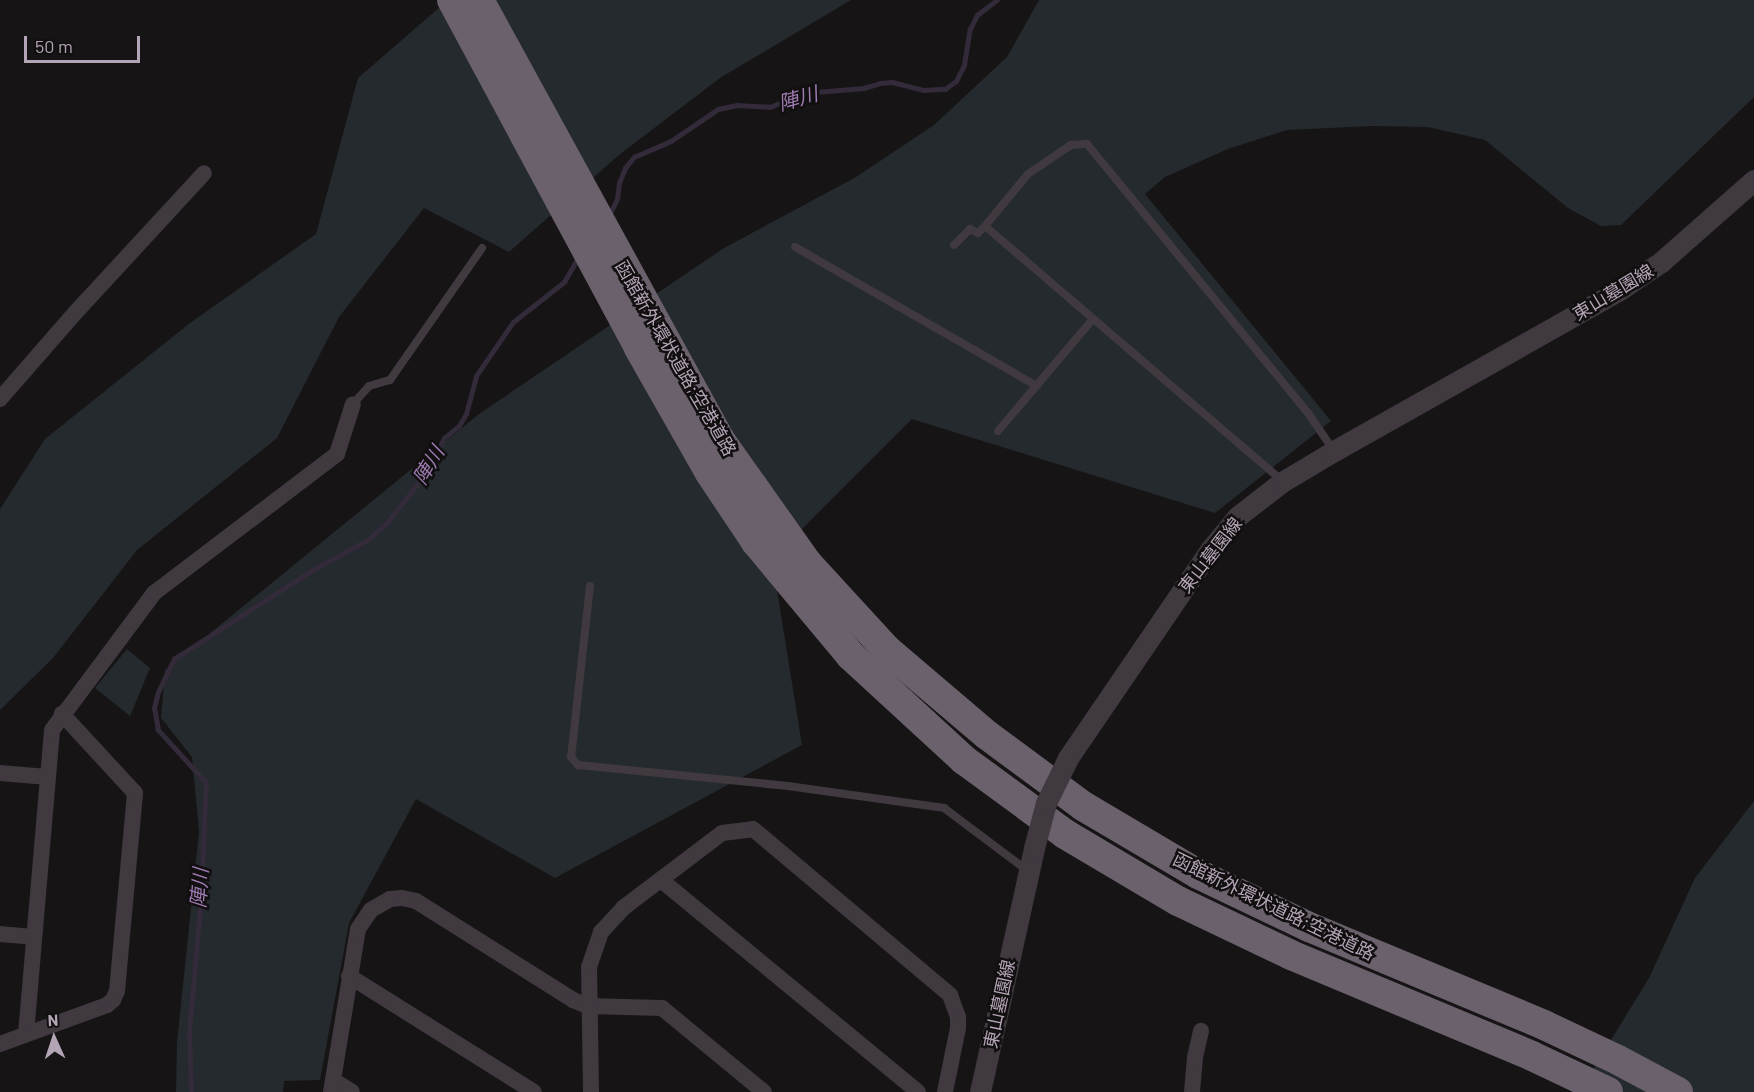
<!DOCTYPE html>
<meta charset="utf-8">
<style>
body{margin:0}
#map{position:relative;width:1754px;height:1092px;overflow:hidden;background:#161415;font-family:Barlow,"Noto Sans JP",sans-serif}
div>[style]{position:absolute}
.green>*{inset:0;background:#242a2d}
.stream>*{height:4.5px;margin:-2.25px;padding:0 2.25px;transform-origin:2.25px;border-radius:2.25px;background:#332a3a}
.service>*{height:8px;margin:-4px;padding:0 4px;transform-origin:4px;border-radius:4px;background:#403940}
.minor>*{height:16px;margin:-8px;padding:0 8px;transform-origin:8px;border-radius:8px;background:#403940}
.tertiary>*{height:21px;margin:-10.5px;padding:0 10.5px;transform-origin:10.5px;border-radius:10.5px;background:#403940}
.motorway>*{height:30px;margin:-15px;padding:0 15px;transform-origin:15px;border-radius:15px;background:#6b616c}
.tertiary-bridge>*{height:21px;margin:-10.5px;padding:0 10.5px;transform-origin:10.5px;border-radius:10.5px;background:#403940}
span{translate:-50% -50%;white-space:nowrap;text-align:center;line-height:1.15;-webkit-text-stroke:5px #110f10;paint-order:stroke}
.street-label{font-size:18px;color:#b4a5b6}
.water-label{font-size:20px;color:#9e7bb2;font-style:italic}
.north{position:absolute;left:24px;top:1008px;width:60px;height:60px;-webkit-text-stroke:4px #110f10;paint-order:stroke;rotate:357deg;font-size:16px;font-weight:700;line-height:24px;text-align:center;color:#b4a5b6}
.north::after{content:'';display:block;margin:auto;width:21px;height:27px;background:#b4a5b6;clip-path:polygon(50% 0,100% 100%,50% 72%,0 100%)}
.scale{position:absolute;left:24px;top:36px;width:116px;height:27px;box-sizing:border-box;border:3px solid #b4a5b6;border-top:0;padding-left:8px;font-size:18px;line-height:21px;white-space:nowrap;color:#b4a5b6;-webkit-text-stroke:4px #110f10;paint-order:stroke}
</style>
<div id="map">
<div class="green">
<i style="clip-path:polygon(448px 0,851px 0,720px 78px,619px 155px,509px 252px,424px 208px,339px 317px,277px 438px,137px 550px,53px 658px,0 710px,0 509px,45px 439px,190px 323px,316px 234px,358px 78px)"></i>
<i style="clip-path:polygon(1039px 0,1754px 0,1754px 97px,1621px 225px,1601px 226px,1568px 208px,1485px 140px,1428px 127px,1371px 126px,1287px 130px,1228px 149px,1165px 177px,1145px 194px,1331px 421px,1215px 513px,912px 419px,772px 559px,802px 745px,555px 878px,416px 799px,349px 923px,320px 1080px,284px 1081px,283px 1092px,176px 1092px,177px 1042px,199px 832px,192px 757px,161px 718px,165px 670px,479px 414px,724px 248px,856px 177px,934px 125px,1007px 57px)"></i>
<i style="clip-path:polygon(127px 649px,150px 668px,130px 716px,95px 688px)"></i>
<i style="clip-path:polygon(1754px 801px,1754px 1092px,1579px 1092px,1649px 978px,1695px 878px)"></i>
</div>
<div class="stream">
<i style="left:609px;top:215px;width:18px;rotate:-63deg"></i>
<i style="left:617px;top:199px;width:16px;rotate:-83deg"></i>
<i style="left:619px;top:183px;width:16px;rotate:-68deg"></i>
<i style="left:625px;top:168px;width:14px;rotate:-51deg"></i>
<i style="left:634px;top:157px;width:40px;rotate:-23.4deg"></i>
<i style="left:671px;top:141px;width:57px;rotate:-34.2deg"></i>
<i style="left:718px;top:109px;width:19px;rotate:-12deg"></i>
<i style="left:737px;top:105px;width:33px;rotate:3deg"></i>
<i style="left:770px;top:107px;width:36px;rotate:-23deg"></i>
<i style="left:803px;top:93px;width:61px;rotate:-4.7deg"></i>
<i style="left:864px;top:88px;width:17px;rotate:-17deg"></i>
<i style="left:880px;top:83px;width:12px;rotate:-5deg"></i>
<i style="left:892px;top:82px;width:32px;rotate:14deg"></i>
<i style="left:923px;top:90px;width:22px;rotate:-3deg"></i>
<i style="left:945px;top:89px;width:14px;rotate:-36deg"></i>
<i style="left:956px;top:81px;width:18px;rotate:-63deg"></i>
<i style="left:964px;top:65px;width:36px;rotate:-81deg"></i>
<i style="left:970px;top:29px;width:16px;rotate:-63deg"></i>
<i style="left:977px;top:15px;width:25px;rotate:-37deg"></i>
<i style="left:191px;top:1092px;width:59px;rotate:-91.9deg"></i>
<i style="left:189px;top:1033px;width:138px;rotate:-85deg"></i>
<i style="left:201px;top:896px;width:113px;rotate:-87.5deg"></i>
<i style="left:206px;top:783px;width:72px;rotate:-132.2deg"></i>
<i style="left:158px;top:730px;width:22px;rotate:-100deg"></i>
<i style="left:154px;top:708px;width:16px;rotate:-76deg"></i>
<i style="left:158px;top:692px;width:37px;rotate:-64deg"></i>
<i style="left:174px;top:659px;width:163px;rotate:-32.7deg"></i>
<i style="left:311px;top:571px;width:66px;rotate:-28.9deg"></i>
<i style="left:369px;top:539px;width:24px;rotate:-42deg"></i>
<i style="left:387px;top:523px;width:68px;rotate:-52.1deg"></i>
<i style="left:429px;top:469px;width:34px;rotate:-64deg"></i>
<i style="left:444px;top:438px;width:19px;rotate:-39deg"></i>
<i style="left:459px;top:426px;width:14px;rotate:-60deg"></i>
<i style="left:466px;top:414px;width:39px;rotate:-75deg"></i>
<i style="left:476px;top:376px;width:65px;rotate:-55.6deg"></i>
<i style="left:513px;top:322px;width:65px;rotate:-38.1deg"></i>
<i style="left:564px;top:282px;width:28px;rotate:-60deg"></i>
</div>
<div class="service">
<i style="left:985px;top:226px;width:67px;rotate:-50.4deg"></i>
<i style="left:1028px;top:174px;width:52px;rotate:-34deg"></i>
<i style="left:1071px;top:145px;width:16px;rotate:-4deg"></i>
<i style="left:1087px;top:144px;width:348px;rotate:50.6deg"></i>
<i style="left:1308px;top:413px;width:46px;rotate:55.6deg"></i>
<i style="left:954px;top:245px;width:23px;rotate:-45deg"></i>
<i style="left:970px;top:229px;width:9px;rotate:27deg"></i>
<i style="left:978px;top:233px;width:10px;rotate:-45deg"></i>
<i style="left:985px;top:226px;width:391px;rotate:40.6deg"></i>
<i style="left:795px;top:247px;width:279px;rotate:29.9deg"></i>
<i style="left:353px;top:404px;width:24px;rotate:-48deg"></i>
<i style="left:369px;top:386px;width:22px;rotate:-16deg"></i>
<i style="left:390px;top:380px;width:161px;rotate:-55.1deg"></i>
<i style="left:998px;top:431px;width:147px;rotate:-49.7deg"></i>
<i style="left:590px;top:586px;width:172px;rotate:96.3deg"></i>
<i style="left:571px;top:757px;width:11px;rotate:49deg"></i>
<i style="left:578px;top:765px;width:211px;rotate:5.7deg"></i>
<i style="left:788px;top:786px;width:158px;rotate:8deg"></i>
<i style="left:944px;top:808px;width:105px;rotate:36.9deg"></i>
</div>
<div class="minor">
<i style="left:0;top:399px;width:114px;rotate:-48.9deg"></i>
<i style="left:75px;top:313px;width:190px;rotate:-47.3deg"></i>
<i style="left:0;top:773px;width:48px;rotate:4.8deg"></i>
<i style="left:661px;top:880px;width:333px;rotate:39.5deg"></i>
<i style="left:0;top:934px;width:33px;rotate:5deg"></i>
<i style="left:349px;top:976px;width:218px;rotate:32.1deg"></i>
<i style="left:26px;top:1034px;width:305px;rotate:-85.1deg"></i>
<i style="left:52px;top:730px;width:171px;rotate:-53.3deg"></i>
<i style="left:154px;top:593px;width:230px;rotate:-37.2deg"></i>
<i style="left:337px;top:454px;width:52px;rotate:-72.3deg"></i>
<i style="left:0;top:1044px;width:114px;rotate:-20deg"></i>
<i style="left:107px;top:1005px;width:8px;rotate:-40deg"></i>
<i style="left:113px;top:1000px;width:10px;rotate:-66deg"></i>
<i style="left:117px;top:991px;width:199px;rotate:-84.8deg"></i>
<i style="left:135px;top:793px;width:108px;rotate:-132.7deg"></i>
<i style="left:333px;top:1080px;width:22px;rotate:32deg"></i>
<i style="left:331px;top:1092px;width:165px;rotate:-80.6deg"></i>
<i style="left:358px;top:929px;width:23px;rotate:-56deg"></i>
<i style="left:371px;top:910px;width:22px;rotate:-30deg"></i>
<i style="left:390px;top:899px;width:12px;rotate:-5deg"></i>
<i style="left:402px;top:898px;width:14px;rotate:12deg"></i>
<i style="left:416px;top:901px;width:186px;rotate:32.2deg"></i>
<i style="left:573px;top:1000px;width:16px;rotate:22deg"></i>
<i style="left:588px;top:1006px;width:74px;rotate:1.5deg"></i>
<i style="left:662px;top:1008px;width:132px;rotate:39.5deg"></i>
<i style="left:591px;top:1092px;width:125px;rotate:-90.9deg"></i>
<i style="left:589px;top:967px;width:37px;rotate:-71deg"></i>
<i style="left:601px;top:932px;width:33px;rotate:-47deg"></i>
<i style="left:623px;top:908px;width:124px;rotate:-37.1deg"></i>
<i style="left:722px;top:833px;width:31px;rotate:-7deg"></i>
<i style="left:753px;top:829px;width:258px;rotate:40.1deg"></i>
<i style="left:950px;top:995px;width:23px;rotate:70deg"></i>
<i style="left:958px;top:1017px;width:11px;rotate:90deg"></i>
<i style="left:958px;top:1028px;width:65px;rotate:101.5deg"></i>
<i style="left:1192px;top:1092px;width:35px;rotate:-85deg"></i>
<i style="left:1195px;top:1057px;width:27px;rotate:-77deg"></i>
</div>
<div class="tertiary">
<i style="left:1068px;top:758px;width:252px;rotate:-55.7deg"></i>
<i style="left:1210px;top:550px;width:44px;rotate:-50.5deg"></i>
<i style="left:1238px;top:516px;width:56px;rotate:-37.7deg"></i>
<i style="left:1282px;top:482px;width:61px;rotate:-30.8deg"></i>
<i style="left:1334px;top:451px;width:326px;rotate:-29.4deg"></i>
<i style="left:1618px;top:291px;width:52px;rotate:-34deg"></i>
<i style="left:1661px;top:262px;width:124px;rotate:-41.4deg"></i>
<i style="left:980px;top:1092px;width:250px;rotate:-77.5deg"></i>
</div>
<div class="motorway">
<i style="left:452px;top:0;width:395px;rotate:61.7deg"></i>
<i style="left:639px;top:348px;width:144px;rotate:60.4deg"></i>
<i style="left:710px;top:473px;width:83px;rotate:56.3deg"></i>
<i style="left:756px;top:542px;width:148px;rotate:50.2deg"></i>
<i style="left:851px;top:656px;width:154px;rotate:42.6deg"></i>
<i style="left:964px;top:760px;width:125px;rotate:36.2deg"></i>
<i style="left:1065px;top:834px;width:131px;rotate:30.7deg"></i>
<i style="left:1178px;top:901px;width:125px;rotate:25.5deg"></i>
<i style="left:1291px;top:955px;width:261px;rotate:22.7deg"></i>
<i style="left:1532px;top:1056px;width:84px;rotate:25.3deg"></i>
<i style="left:479px;top:0;width:502px;rotate:61.29deg"></i>
<i style="left:720px;top:440px;width:151px;rotate:54.7deg"></i>
<i style="left:807px;top:563px;width:118px;rotate:47.4deg"></i>
<i style="left:887px;top:650px;width:131px;rotate:40.4deg"></i>
<i style="left:987px;top:735px;width:119px;rotate:36.5deg"></i>
<i style="left:1083px;top:806px;width:134px;rotate:30.6deg"></i>
<i style="left:1198px;top:874px;width:123px;rotate:25.5deg"></i>
<i style="left:1309px;top:927px;width:255px;rotate:22.6deg"></i>
<i style="left:1544px;top:1025px;width:82px;rotate:25.3deg"></i>
<i style="left:1618px;top:1060px;width:68px;rotate:28.1deg"></i>
</div>
<div class="tertiary-bridge">
<i style="left:1034px;top:848px;width:47px;rotate:-75.1deg"></i>
<i style="left:1046px;top:803px;width:50px;rotate:-63.9deg"></i>
</div>
<div class="street-label">
<span style="left:1613px;top:292px;rotate:-31deg">東山墓園線</span>
<span style="left:676px;top:358px;rotate:60deg">函館新外環状道路;空港道路</span>
<span style="left:1210px;top:555px;rotate:-52deg">東山墓園線</span>
<span style="left:1274px;top:906px;rotate:26deg">函館新外環状道路;空港道路</span>
<span style="left:999px;top:1004px;rotate:-78deg">東山墓園線</span>
</div>
<div class="water-label">
<span style="left:798px;top:98px;rotate:-16deg">陣川</span>
<span style="left:428px;top:465px;rotate:-59deg">陣川</span>
<span style="left:199px;top:888px;rotate:-86deg">陣川</span>
</div>
<div class="north">N</div>
<div class="scale">50 m</div>
</div>
